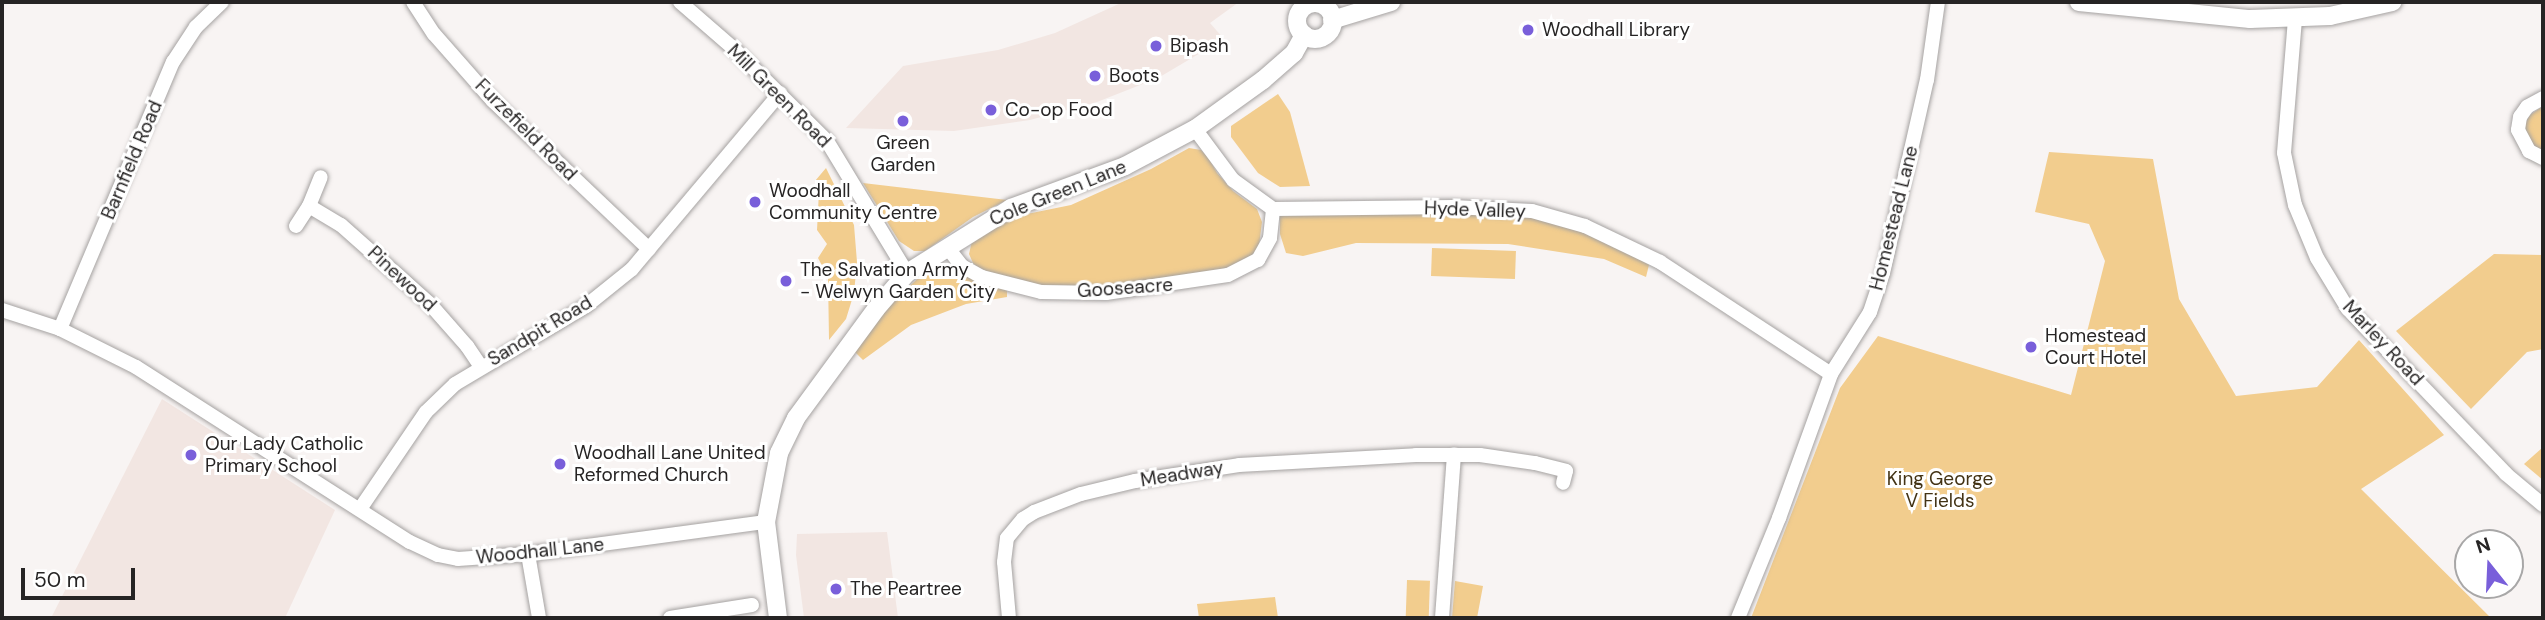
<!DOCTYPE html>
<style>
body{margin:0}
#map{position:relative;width:2545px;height:620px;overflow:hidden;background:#f8f4f3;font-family:"DM Sans",sans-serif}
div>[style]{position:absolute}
.built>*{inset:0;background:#f2e6e2}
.green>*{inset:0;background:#f2cd8e;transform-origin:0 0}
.roads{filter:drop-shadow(0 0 2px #a5a2a1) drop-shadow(0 0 2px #a5a2a1)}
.minor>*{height:14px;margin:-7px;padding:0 7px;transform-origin:7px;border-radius:7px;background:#fff}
.tertiary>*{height:18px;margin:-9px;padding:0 9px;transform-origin:9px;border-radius:9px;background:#fff}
.tertiary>.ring{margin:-9px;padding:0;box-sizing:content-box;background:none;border:18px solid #fff;border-radius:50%}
.dots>*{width:19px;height:19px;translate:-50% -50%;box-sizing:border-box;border:4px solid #fff;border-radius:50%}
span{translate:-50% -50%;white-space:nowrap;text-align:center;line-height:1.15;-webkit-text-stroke:6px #fff;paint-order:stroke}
.poi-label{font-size:19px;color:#262424}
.left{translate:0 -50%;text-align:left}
.street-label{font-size:19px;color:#262424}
.park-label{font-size:19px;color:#433315}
.frame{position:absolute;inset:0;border:4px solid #262424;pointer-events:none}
.north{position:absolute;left:2454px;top:529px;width:70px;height:70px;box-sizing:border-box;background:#fff;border:2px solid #a8a7a7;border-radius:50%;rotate:342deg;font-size:19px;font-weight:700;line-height:28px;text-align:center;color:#262424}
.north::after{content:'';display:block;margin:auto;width:24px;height:32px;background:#795fda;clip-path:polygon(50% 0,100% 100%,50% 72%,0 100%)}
.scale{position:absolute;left:21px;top:568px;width:114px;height:32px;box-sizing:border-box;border:4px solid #262424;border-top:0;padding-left:9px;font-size:21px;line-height:24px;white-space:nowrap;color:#262424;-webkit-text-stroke:5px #fff;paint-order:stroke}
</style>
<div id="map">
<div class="built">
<i style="clip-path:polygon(1123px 2px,1239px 2px,1210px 23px,1224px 39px,1158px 78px,1097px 102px,1030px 120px,954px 131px,846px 128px,903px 66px,998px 50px,1055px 33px)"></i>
<i style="clip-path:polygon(162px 399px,335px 510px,285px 618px,51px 618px)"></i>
<i style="clip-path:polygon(887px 532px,898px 618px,804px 618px,796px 555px,797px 534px)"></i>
</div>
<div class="green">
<i style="clip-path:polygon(1278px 94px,1290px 112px,1310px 186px,1280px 187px,1258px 173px,1231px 137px,1231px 126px)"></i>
<i style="clip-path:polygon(2543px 106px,2543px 151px,2531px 144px,2524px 125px,2530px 115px)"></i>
<i style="clip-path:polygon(1189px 148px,1201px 150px,1208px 157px,1217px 173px,1233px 191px,1257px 209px,1262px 222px,1259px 246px,1249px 259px,1229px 269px,1166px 282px,1097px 287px,1032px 285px,982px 271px,973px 263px,969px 254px,972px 241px,1017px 216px,1071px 205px,1151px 169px)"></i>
<i style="clip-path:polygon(2049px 152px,2153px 159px,2179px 299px,2236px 396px,2317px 387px,2359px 340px,2444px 435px,2361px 489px,2491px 618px,1751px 618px,1840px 388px,1878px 336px,2071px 395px,2105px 261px,2089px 224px,2035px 212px)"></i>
<i style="clip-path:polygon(826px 168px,854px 225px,857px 262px,854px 293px,846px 319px,829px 340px,828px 277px,818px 258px,827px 244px,817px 230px,819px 191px,815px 181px)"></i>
<i style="clip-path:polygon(863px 183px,1007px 200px,973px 217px,925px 251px,914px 251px,899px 241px)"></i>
<i style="clip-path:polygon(1453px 212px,1531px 216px,1585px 232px,1650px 261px,1646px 277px,1604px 259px,1508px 244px,1356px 243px,1303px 256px,1286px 253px,1280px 234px,1280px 214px)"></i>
<i style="left:1432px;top:248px;width:84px;height:28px;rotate:2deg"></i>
<i style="clip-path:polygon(2494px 254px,2543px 255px,2543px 349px,2527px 352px,2471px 409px,2396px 331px)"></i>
<i style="clip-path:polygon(944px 265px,977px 281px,1007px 290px,1007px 297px,966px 304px,911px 325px,863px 360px,854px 351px,884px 310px,928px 269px)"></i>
<i style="clip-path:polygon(2543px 447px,2543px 480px,2524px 464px)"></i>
<i style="left:1407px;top:580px;width:23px;height:38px;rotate:2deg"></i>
<i style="clip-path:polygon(1455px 581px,1483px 586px,1477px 618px,1452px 618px)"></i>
<i style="clip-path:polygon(1275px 597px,1278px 618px,1199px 618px,1197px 604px)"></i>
</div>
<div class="roads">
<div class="minor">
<i style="left:413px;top:2px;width:38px;rotate:57deg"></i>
<i style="left:434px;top:34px;width:89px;rotate:48.6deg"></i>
<i style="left:493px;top:101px;width:215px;rotate:43.5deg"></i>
<i style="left:680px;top:2px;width:69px;rotate:40.9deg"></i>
<i style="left:732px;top:47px;width:134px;rotate:44.7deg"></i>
<i style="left:827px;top:141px;width:154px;rotate:58.8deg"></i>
<i style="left:2295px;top:19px;width:134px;rotate:94.7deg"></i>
<i style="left:2284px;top:153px;width:53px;rotate:78.1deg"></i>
<i style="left:2295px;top:205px;width:57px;rotate:67.5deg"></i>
<i style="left:2317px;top:258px;width:60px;rotate:58.7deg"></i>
<i style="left:2348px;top:309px;width:228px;rotate:46.2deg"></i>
<i style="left:2506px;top:474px;width:48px;rotate:40deg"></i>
<i style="left:2543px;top:98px;width:18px;rotate:151deg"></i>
<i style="left:2527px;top:107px;width:12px;rotate:125deg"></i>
<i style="left:2520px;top:117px;width:13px;rotate:99deg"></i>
<i style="left:2518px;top:130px;width:24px;rotate:62deg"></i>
<i style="left:2529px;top:151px;width:16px;rotate:27deg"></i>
<i style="left:1195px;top:129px;width:64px;rotate:53.3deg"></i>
<i style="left:1233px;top:180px;width:49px;rotate:35.9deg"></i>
<i style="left:1273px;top:209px;width:180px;rotate:-0.6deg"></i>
<i style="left:1453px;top:207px;width:79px;rotate:2.9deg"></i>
<i style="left:1532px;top:211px;width:55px;rotate:15.8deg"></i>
<i style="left:1585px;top:226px;width:83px;rotate:25.6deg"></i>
<i style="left:1660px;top:262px;width:204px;rotate:33.2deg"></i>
<i style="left:309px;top:206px;width:37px;rotate:31deg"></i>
<i style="left:341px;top:225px;width:119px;rotate:41.6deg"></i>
<i style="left:430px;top:304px;width:56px;rotate:48.6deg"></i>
<i style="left:467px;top:346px;width:25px;rotate:56deg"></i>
<i style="left:296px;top:226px;width:24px;rotate:-57deg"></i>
<i style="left:309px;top:206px;width:31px;rotate:-68deg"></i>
<i style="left:947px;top:247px;width:24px;rotate:52deg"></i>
<i style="left:962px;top:266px;width:23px;rotate:29deg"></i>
<i style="left:982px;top:277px;width:61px;rotate:14.3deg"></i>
<i style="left:1041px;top:292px;width:65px;rotate:0.9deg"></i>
<i style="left:1106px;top:293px;width:123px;rotate:-8.4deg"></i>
<i style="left:1228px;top:275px;width:34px;rotate:-27deg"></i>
<i style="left:1258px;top:260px;width:25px;rotate:-61deg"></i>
<i style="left:1270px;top:238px;width:29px;rotate:-84deg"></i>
<i style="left:2px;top:310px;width:61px;rotate:18.1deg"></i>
<i style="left:60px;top:329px;width:85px;rotate:26.6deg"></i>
<i style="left:136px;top:367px;width:325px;rotate:32.6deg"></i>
<i style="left:410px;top:542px;width:31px;rotate:25deg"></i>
<i style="left:438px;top:555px;width:20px;rotate:11deg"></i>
<i style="left:458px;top:559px;width:70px;rotate:-4.1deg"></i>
<i style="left:528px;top:554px;width:240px;rotate:-7.7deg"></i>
<i style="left:60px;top:329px;width:290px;rotate:-67.1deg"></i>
<i style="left:173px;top:62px;width:42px;rotate:-56.7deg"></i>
<i style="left:196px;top:27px;width:36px;rotate:-44deg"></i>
<i style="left:360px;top:509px;width:117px;rotate:-55.8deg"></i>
<i style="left:426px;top:412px;width:40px;rotate:-44deg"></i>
<i style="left:455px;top:384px;width:152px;rotate:-30.8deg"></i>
<i style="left:586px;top:306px;width:59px;rotate:-38.8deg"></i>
<i style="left:632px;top:269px;width:230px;rotate:-49.9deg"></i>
<i style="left:528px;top:554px;width:65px;rotate:80.2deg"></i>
<i style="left:670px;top:618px;width:83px;rotate:-9deg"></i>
<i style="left:1009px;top:618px;width:56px;rotate:-95.1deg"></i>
<i style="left:1004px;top:562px;width:24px;rotate:-83deg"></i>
<i style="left:1007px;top:538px;width:25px;rotate:-50deg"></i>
<i style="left:1023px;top:519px;width:13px;rotate:-32deg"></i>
<i style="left:1034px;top:512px;width:50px;rotate:-21deg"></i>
<i style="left:1081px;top:494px;width:56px;rotate:-13.5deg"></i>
<i style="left:1135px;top:481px;width:105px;rotate:-8.7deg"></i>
<i style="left:1239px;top:465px;width:177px;rotate:-3.2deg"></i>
<i style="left:1416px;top:455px;width:64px"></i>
<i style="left:1480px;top:455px;width:56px;rotate:8.3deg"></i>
<i style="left:1535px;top:463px;width:32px;rotate:14deg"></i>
<i style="left:1566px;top:471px;width:12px;rotate:104deg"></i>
<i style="left:1442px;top:618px;width:164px;rotate:-85.8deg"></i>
<i style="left:1738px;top:618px;width:108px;rotate:-67.7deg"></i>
<i style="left:1779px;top:518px;width:153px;rotate:-70.1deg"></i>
<i style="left:1831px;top:374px;width:73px;rotate:-57.8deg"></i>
<i style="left:1870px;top:312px;width:41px;rotate:-71.6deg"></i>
<i style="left:1883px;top:273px;width:198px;rotate:-77.2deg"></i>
<i style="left:1927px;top:80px;width:79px;rotate:-82deg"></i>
</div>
<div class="tertiary">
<i style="left:2079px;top:2px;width:172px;rotate:5.7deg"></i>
<i style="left:2250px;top:19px;width:80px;rotate:-2.1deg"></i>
<i style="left:2330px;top:16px;width:64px;rotate:-12.7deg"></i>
<i class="ring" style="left:1297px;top:3px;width:18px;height:18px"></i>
<i style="left:1332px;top:20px;width:62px;rotate:-17deg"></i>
<i style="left:778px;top:618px;width:97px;rotate:-97.1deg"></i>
<i style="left:766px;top:522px;width:70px;rotate:-79.3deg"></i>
<i style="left:779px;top:453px;width:39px;rotate:-64deg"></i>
<i style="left:796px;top:418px;width:135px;rotate:-53.7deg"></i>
<i style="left:876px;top:309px;width:48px;rotate:-49.3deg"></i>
<i style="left:907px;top:273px;width:123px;rotate:-32deg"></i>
<i style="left:1011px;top:208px;width:121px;rotate:-20.2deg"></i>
<i style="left:1125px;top:166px;width:79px;rotate:-27.9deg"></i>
<i style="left:1195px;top:129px;width:84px;rotate:-35.8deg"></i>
<i style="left:1263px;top:80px;width:41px;rotate:-41.1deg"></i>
<i style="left:1294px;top:53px;width:21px;rotate:-61deg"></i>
</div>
</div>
<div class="dots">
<i style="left:1528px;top:30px;background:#795fda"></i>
<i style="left:1156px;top:46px;background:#795fda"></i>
<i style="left:1095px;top:76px;background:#795fda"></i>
<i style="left:991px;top:110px;background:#795fda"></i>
<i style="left:903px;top:121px;background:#795fda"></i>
<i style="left:755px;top:202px;background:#795fda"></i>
<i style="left:786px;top:281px;background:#795fda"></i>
<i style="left:2031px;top:347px;background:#795fda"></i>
<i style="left:191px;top:455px;background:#795fda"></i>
<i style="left:560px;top:464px;background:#795fda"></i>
<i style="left:836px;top:589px;background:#795fda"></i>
</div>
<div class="poi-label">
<span class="left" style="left:1542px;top:30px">Woodhall Library</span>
<span class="left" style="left:1170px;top:46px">Bipash</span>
<span class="left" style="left:1109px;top:76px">Boots</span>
<span class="left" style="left:1005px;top:110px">Co-op Food</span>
<span style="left:903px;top:154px">Green<br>Garden</span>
<span class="left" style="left:769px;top:202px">Woodhall<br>Community Centre</span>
<span class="left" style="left:800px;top:281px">The Salvation Army<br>- Welwyn Garden City</span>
<span class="left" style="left:2045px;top:347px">Homestead<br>Court Hotel</span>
<span class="left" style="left:205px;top:455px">Our Lady Catholic<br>Primary School</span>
<span class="left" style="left:574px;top:464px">Woodhall Lane United<br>Reformed Church</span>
<span class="left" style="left:850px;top:589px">The Peartree</span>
</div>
<div class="street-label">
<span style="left:779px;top:96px;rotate:45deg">Mill Green Road</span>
<span style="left:526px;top:130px;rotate:45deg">Furzefield Road</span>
<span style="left:132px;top:160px;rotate:-67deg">Barnfield Road</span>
<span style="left:1058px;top:193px;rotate:-22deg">Cole Green Lane</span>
<span style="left:1475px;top:210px;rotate:2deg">Hyde Valley</span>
<span style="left:1894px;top:218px;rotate:-76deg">Homestead Lane</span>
<span style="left:402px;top:279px;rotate:43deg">Pinewood</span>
<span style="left:1125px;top:288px;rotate:-4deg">Gooseacre</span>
<span style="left:540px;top:331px;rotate:-31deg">Sandpit Road</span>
<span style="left:2383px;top:343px;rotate:47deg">Marley Road</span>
<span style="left:1182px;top:474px;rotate:-9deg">Meadway</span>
<span style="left:540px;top:551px;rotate:-6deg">Woodhall Lane</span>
</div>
<div class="park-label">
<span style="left:1940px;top:490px">King George<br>V Fields</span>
</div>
<div class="frame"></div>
<div class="north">N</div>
<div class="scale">50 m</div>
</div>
